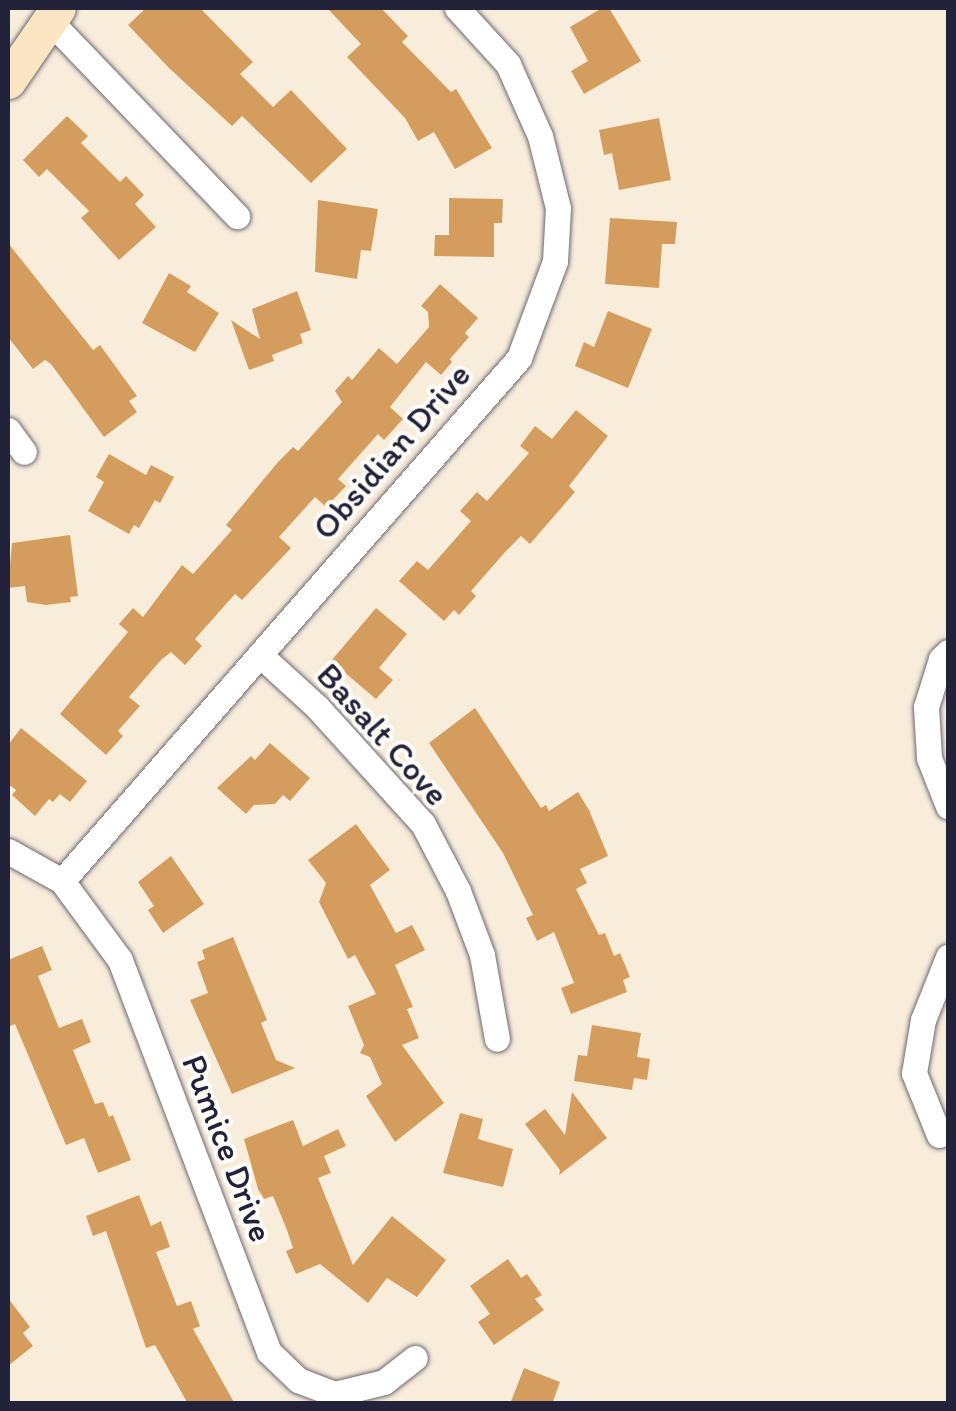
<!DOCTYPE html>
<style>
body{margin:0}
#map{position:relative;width:956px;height:1411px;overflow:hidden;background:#f8ecdb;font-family:Itim,sans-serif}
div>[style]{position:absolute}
.building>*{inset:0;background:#d59d5d}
.roads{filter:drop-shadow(0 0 2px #6d6973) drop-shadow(0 0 2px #6d6973)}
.street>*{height:25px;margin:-12.5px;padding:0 12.5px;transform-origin:12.5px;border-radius:12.5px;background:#fff}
.secondary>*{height:35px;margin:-17.5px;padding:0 17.5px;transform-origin:17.5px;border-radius:17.5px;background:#fbe6c4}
span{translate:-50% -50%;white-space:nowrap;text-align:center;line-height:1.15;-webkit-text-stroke:8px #fdfcf7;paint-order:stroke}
.street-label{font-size:35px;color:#22223b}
.frame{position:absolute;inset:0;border:10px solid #22223b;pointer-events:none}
</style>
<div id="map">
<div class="building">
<i style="clip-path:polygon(146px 8px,200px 8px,253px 62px,240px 74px,273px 107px,291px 90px,347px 149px,311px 183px,242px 116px,232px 126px,169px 68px,128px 25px)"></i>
<i style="clip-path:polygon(327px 8px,381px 8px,408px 36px,402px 42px,451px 92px,456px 89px,492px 148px,455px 169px,434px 132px,418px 141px,405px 118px,347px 57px,361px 44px)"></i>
<i style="clip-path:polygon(602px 8px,609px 8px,641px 61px,584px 94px,571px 71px,588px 61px,570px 27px)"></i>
<i style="clip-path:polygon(67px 116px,88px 136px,81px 143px,120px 182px,126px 176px,144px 195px,135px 204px,156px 227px,119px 260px,81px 218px,89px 211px,47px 169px,39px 177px,23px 160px)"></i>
<i style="clip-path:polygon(659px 118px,671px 180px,619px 190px,612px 153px,604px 155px,599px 130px)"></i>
<i style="clip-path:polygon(449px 198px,503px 199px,502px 223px,494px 223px,494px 257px,434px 256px,435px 235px,449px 235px)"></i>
<i style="clip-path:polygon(318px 200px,378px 209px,371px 251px,361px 250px,357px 279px,315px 272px)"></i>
<i style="clip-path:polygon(610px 218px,677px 222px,675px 244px,662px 244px,659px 288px,605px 284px)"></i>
<i style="clip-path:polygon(8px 243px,93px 350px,100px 345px,137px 396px,129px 401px,137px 412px,104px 437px,51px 364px,45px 360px,33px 369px,8px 337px)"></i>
<i style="clip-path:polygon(169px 273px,191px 286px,187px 292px,219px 313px,195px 352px,142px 323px)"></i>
<i style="clip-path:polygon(440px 284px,478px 318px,465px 333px,469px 337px,450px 359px,452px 362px,441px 375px,426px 362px,390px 407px,403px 419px,384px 440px,378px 434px,338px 479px,346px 486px,326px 507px,315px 497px,279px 537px,291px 548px,242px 600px,235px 594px,195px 639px,202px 646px,185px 665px,171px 652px,161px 660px,129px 697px,140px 706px,118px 731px,123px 736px,106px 755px,60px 714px,128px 632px,119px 624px,133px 608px,143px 617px,182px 565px,193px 574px,232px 530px,226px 525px,278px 462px,293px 447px,298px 451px,342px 402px,335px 391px,348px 376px,352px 380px,379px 348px,397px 364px,429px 327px,428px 312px,421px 306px)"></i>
<i style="clip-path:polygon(297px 291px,311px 330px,300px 334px,303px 343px,272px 355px,274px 361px,249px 370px,231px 320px,260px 339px,252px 309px)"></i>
<i style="clip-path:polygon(608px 311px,652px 329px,628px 388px,575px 366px,584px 342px,594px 347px)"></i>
<i style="clip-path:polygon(576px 410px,608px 436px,569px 486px,575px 492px,530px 544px,521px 536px,506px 551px,471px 591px,476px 596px,459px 615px,454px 610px,444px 621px,399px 581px,417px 561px,428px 570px,471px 521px,460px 511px,477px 492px,487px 501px,529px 453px,520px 446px,535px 426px,552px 439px)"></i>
<i style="clip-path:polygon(109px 454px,146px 475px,151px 465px,174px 477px,160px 503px,155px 500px,139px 528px,134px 525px,129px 534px,88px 511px,104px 482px,96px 477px)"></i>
<i style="clip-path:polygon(70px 535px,78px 596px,70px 597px,71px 602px,46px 605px,27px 602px,25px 586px,8px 588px,12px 543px)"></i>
<i style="clip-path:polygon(376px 608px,407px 634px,379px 668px,393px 680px,376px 699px,331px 661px)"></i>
<i style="clip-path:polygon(475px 708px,541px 808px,546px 805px,549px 811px,578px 792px,589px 810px,608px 856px,580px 869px,587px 883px,576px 889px,599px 935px,605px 933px,614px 956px,620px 953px,630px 977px,623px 980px,627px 992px,571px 1014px,561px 988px,574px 983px,554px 932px,537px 941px,526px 918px,533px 915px,503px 853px,429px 743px)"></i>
<i style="clip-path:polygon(21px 728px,87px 781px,70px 802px,60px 794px,53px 802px,49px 799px,35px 816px,12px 795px,16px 790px,8px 784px,8px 745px)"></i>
<i style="clip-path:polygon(270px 743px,310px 778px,290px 801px,283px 795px,275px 804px,254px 805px,246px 814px,217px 788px,251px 756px,255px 760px)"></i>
<i style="clip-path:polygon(356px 824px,390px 870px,370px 885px,396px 933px,412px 925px,425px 950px,395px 965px,413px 1007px,407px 1009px,419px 1038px,402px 1045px,444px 1103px,395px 1142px,366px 1096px,382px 1084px,370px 1057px,360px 1053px,364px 1045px,348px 1006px,376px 994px,355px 955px,348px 959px,319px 902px,326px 883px,308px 860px)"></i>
<i style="clip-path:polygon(171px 856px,204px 904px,163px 933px,148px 910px,154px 906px,138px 882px)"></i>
<i style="clip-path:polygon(233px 937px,267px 1020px,261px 1023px,276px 1060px,295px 1068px,232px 1094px,190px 1000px,208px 993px,197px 962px,205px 959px,202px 950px)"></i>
<i style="clip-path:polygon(42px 946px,52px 970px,38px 976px,59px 1028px,82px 1019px,91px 1042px,73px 1050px,95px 1104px,103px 1102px,109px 1117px,113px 1115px,131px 1160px,98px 1173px,84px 1138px,66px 1145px,15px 1024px,8px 1027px,8px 960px)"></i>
<i style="clip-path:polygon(592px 1025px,641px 1033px,637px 1057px,650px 1059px,647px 1080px,634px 1078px,632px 1090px,574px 1081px,578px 1055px,587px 1056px)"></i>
<i style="clip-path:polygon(572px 1092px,607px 1138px,559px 1175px,560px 1170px,525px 1124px,545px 1109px,565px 1135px)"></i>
<i style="clip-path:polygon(460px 1113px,483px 1119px,478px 1139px,513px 1149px,503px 1187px,443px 1173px)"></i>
<i style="clip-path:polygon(293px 1120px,303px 1146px,338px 1129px,346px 1146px,324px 1156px,331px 1173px,318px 1178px,353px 1265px,392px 1216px,446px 1260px,417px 1297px,387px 1278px,368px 1303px,320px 1264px,296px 1274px,286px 1251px,293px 1248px,287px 1230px,273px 1196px,264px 1199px,258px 1189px,244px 1139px)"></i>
<i style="clip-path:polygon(139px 1195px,151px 1226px,161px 1221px,170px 1247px,156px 1252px,177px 1306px,191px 1301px,200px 1326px,193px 1329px,235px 1404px,188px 1404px,155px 1345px,146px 1348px,106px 1231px,93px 1236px,86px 1216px)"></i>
<i style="clip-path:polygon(508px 1259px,521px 1278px,527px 1274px,542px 1295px,535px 1299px,544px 1310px,494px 1345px,478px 1322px,490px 1314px,470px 1286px)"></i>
<i style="clip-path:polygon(8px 1298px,30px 1327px,23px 1333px,33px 1346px,8px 1366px)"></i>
<i style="clip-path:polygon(524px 1368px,560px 1382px,552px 1404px,510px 1404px)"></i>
</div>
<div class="roads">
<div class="street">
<i style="left:49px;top:20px;width:272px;rotate:46.2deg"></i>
<i style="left:8px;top:430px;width:27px;rotate:54deg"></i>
<i style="left:948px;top:652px;width:10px;rotate:135deg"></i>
<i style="left:941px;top:659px;width:50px;rotate:107.4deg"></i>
<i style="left:926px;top:707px;width:51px;rotate:86.6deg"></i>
<i style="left:929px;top:758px;width:52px;rotate:68.4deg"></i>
<i style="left:260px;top:655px;width:77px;rotate:42.4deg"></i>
<i style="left:317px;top:707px;width:158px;rotate:47.8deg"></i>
<i style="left:423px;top:824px;width:76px;rotate:62.4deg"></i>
<i style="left:458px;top:891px;width:68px;rotate:69.4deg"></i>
<i style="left:482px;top:955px;width:85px;rotate:79.9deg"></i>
<i style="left:8px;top:851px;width:62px;rotate:29.1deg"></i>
<i style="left:62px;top:881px;width:98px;rotate:53.7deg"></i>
<i style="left:120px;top:960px;width:419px;rotate:69.2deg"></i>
<i style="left:269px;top:1352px;width:40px;rotate:44deg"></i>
<i style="left:298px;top:1380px;width:40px;rotate:21deg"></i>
<i style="left:335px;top:1394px;width:50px;rotate:-13.8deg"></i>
<i style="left:384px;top:1382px;width:39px;rotate:-38deg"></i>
<i style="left:62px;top:881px;width:695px;rotate:-48.85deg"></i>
<i style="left:519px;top:358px;width:103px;rotate:-69.6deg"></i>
<i style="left:555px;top:261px;width:53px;rotate:-86.8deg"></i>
<i style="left:558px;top:208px;width:74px;rotate:-104deg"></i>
<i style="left:540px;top:136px;width:79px;rotate:-114deg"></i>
<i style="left:508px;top:64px;width:76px;rotate:-132.3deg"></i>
<i style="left:939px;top:1135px;width:67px;rotate:-112deg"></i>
<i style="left:914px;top:1073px;width:54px;rotate:-80.4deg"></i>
<i style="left:923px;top:1020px;width:68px;rotate:-68.4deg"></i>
</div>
<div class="secondary">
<i style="left:8px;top:81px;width:88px;rotate:-55.6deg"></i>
</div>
</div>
<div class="street-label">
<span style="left:391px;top:451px;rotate:-49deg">Obsidian Drive</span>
<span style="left:383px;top:734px;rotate:48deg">Basalt Cove</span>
<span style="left:228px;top:1148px;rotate:69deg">Pumice Drive</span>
</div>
<div class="frame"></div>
</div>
